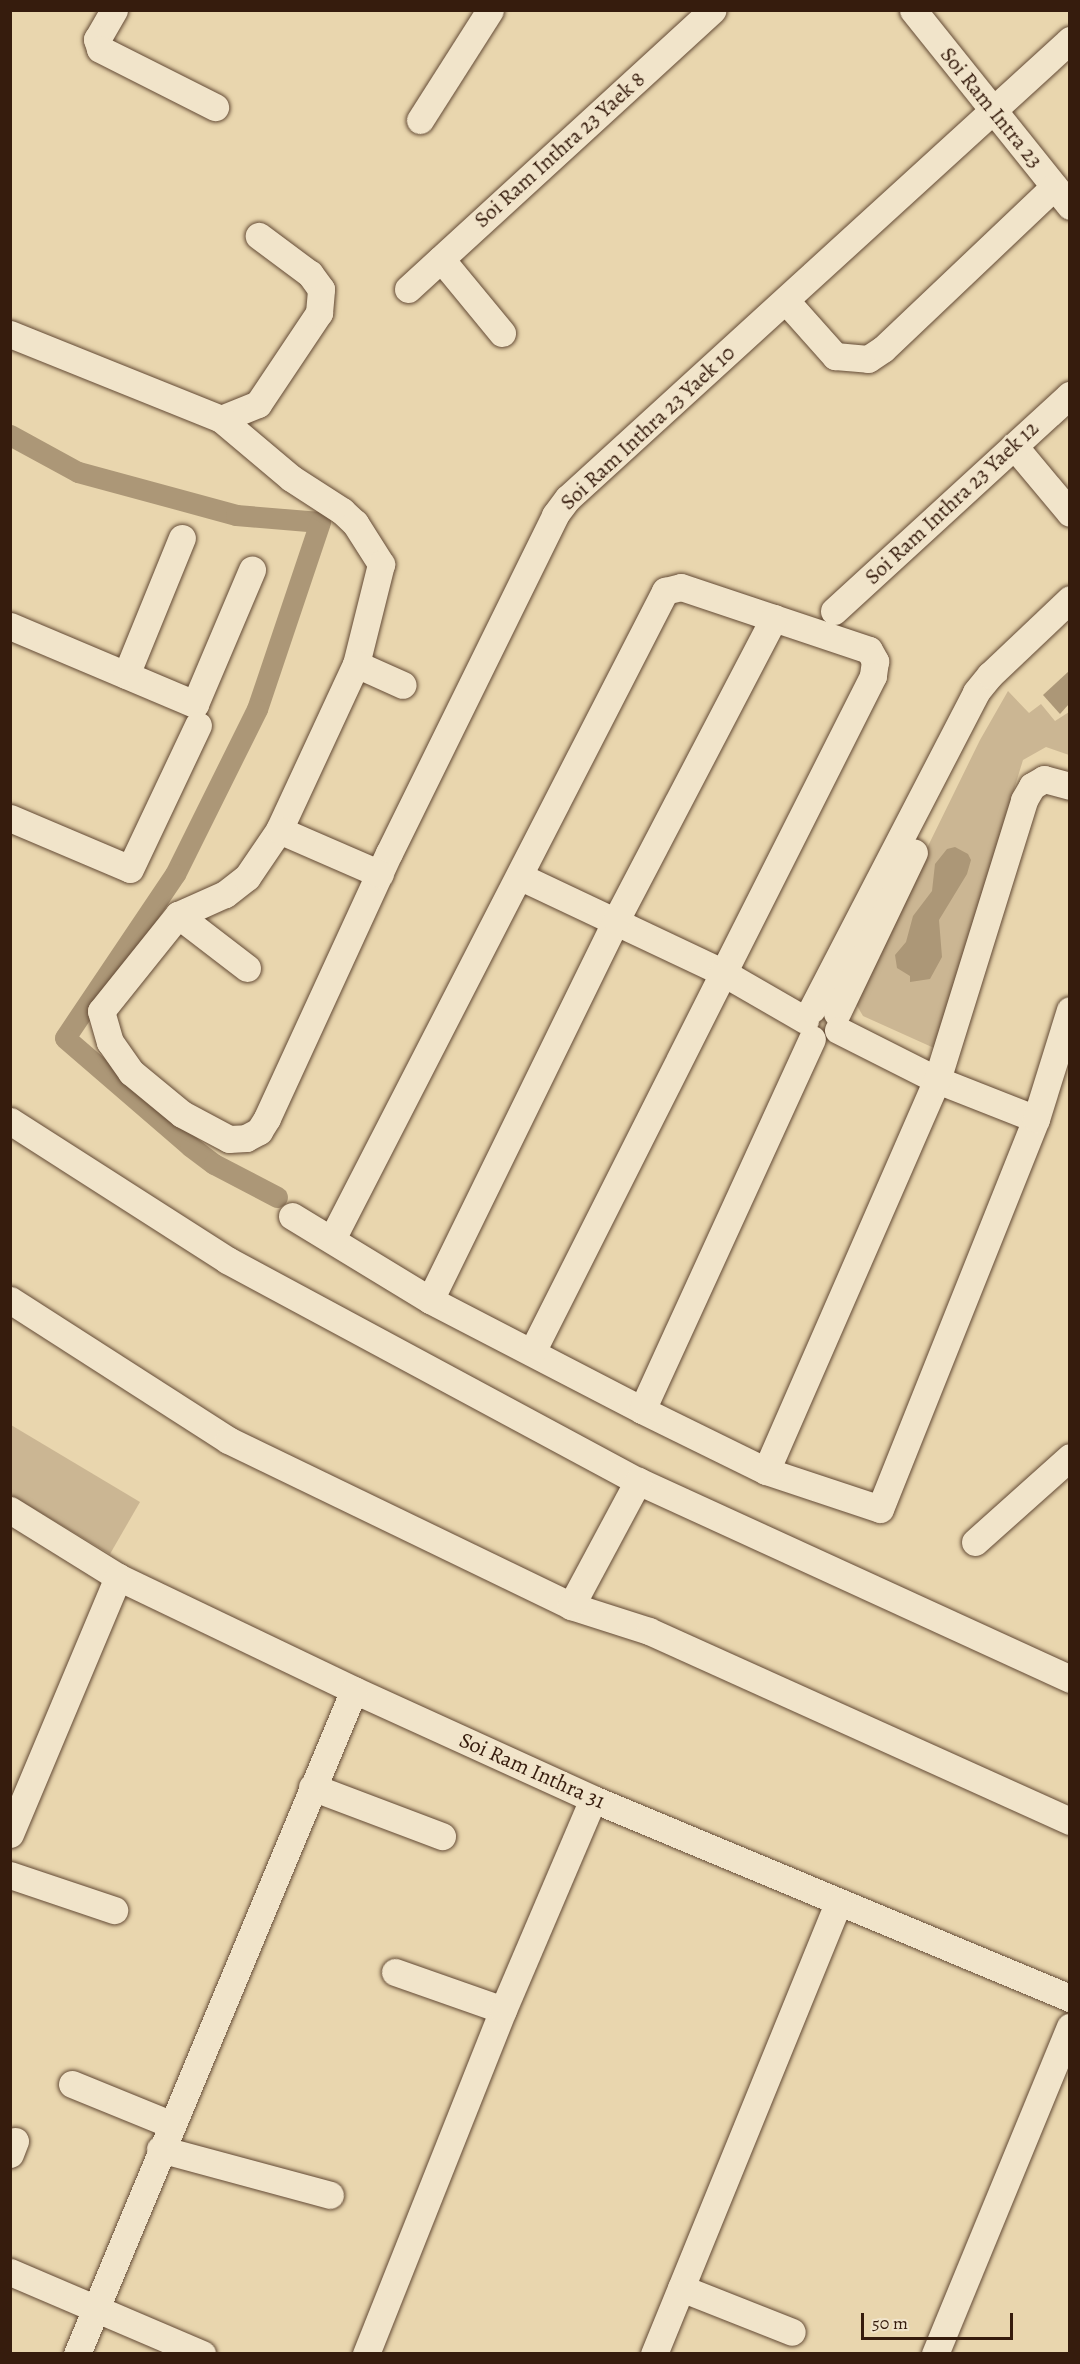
<!DOCTYPE html>
<style>
body{margin:0}
#map{position:relative;width:1080px;height:2364px;overflow:hidden;background:#e9d6ae;font-family:Alegreya,serif}
div>[style]{position:absolute}
.green>*{inset:0;background:#cbb693}
.water>*{inset:0;background:#ac9777}
.canal>*{height:21px;margin:-10.5px;padding:0 10.5px;transform-origin:10.5px;border-radius:10.5px;background:#ac9777}
.roads{filter:drop-shadow(0 0 2px #634a35) drop-shadow(0 0 2px #634a35)}
.minor>*{height:27px;margin:-13.5px;padding:0 13.5px;transform-origin:13.5px;border-radius:13.5px;background:#f1e4ca}
span{translate:-50% -50%;white-space:nowrap;text-align:center;line-height:1.15;-webkit-text-stroke:5px #f1e4ca;paint-order:stroke}
.street-label{font-size:22px;color:#361c0d}
.frame{position:absolute;inset:0;border:12px solid #361c0d;pointer-events:none}
.scale{position:absolute;left:861px;top:2313px;width:152px;height:27px;box-sizing:border-box;border:3px solid #361c0d;border-top:0;padding-left:8px;font-size:18px;line-height:21px;white-space:nowrap;color:#361c0d;-webkit-text-stroke:4px #f1e4ca;paint-order:stroke}
</style>
<div id="map">
<div class="green">
<i style="clip-path:polygon(1008px 691px,1029px 713px,1041px 704px,1055px 721px,1069px 712px,1069px 755px,1046px 747px,1023px 760px,934px 1048px,863px 1016px,853px 999px,980px 740px)"></i>
<i style="clip-path:polygon(11px 1425px,140px 1502px,110px 1554px,11px 1495px)"></i>
</div>
<div class="water">
<i style="clip-path:polygon(1069px 671px,1069px 704px,1060px 714px,1043px 695px)"></i>
<i style="clip-path:polygon(955px 847px,968px 854px,971px 860px,967px 874px,939px 920px,942px 957px,930px 979px,910px 982px,910px 976px,897px 968px,895px 955px,906px 942px,913px 916px,932px 891px,935px 864px,947px 849px)"></i>
</div>
<div class="canal">
<i style="left:10px;top:435px;width:77px;rotate:28.6deg"></i>
<i style="left:78px;top:472px;width:164px;rotate:15.2deg"></i>
<i style="left:236px;top:515px;width:84px;rotate:4.8deg"></i>
<i style="left:320px;top:522px;width:197px;rotate:108.6deg"></i>
<i style="left:257px;top:709px;width:184px;rotate:116.4deg"></i>
<i style="left:175px;top:874px;width:197px;rotate:123.9deg"></i>
<i style="left:65px;top:1038px;width:165px;rotate:40.8deg"></i>
<i style="left:190px;top:1146px;width:30px;rotate:37deg"></i>
<i style="left:214px;top:1164px;width:71px;rotate:27.6deg"></i>
</div>
<div class="roads">
<div class="minor">
<i style="left:114px;top:10px;width:34px;rotate:120deg"></i>
<i style="left:97px;top:39px;width:10px;rotate:73deg"></i>
<i style="left:100px;top:49px;width:129px;rotate:26.8deg"></i>
<i style="left:913px;top:10px;width:251px;rotate:51.3deg"></i>
<i style="left:420px;top:120px;width:130px;rotate:-57.5deg"></i>
<i style="left:441px;top:259px;width:96px;rotate:50.5deg"></i>
<i style="left:408px;top:289px;width:413px;rotate:-42.5deg"></i>
<i style="left:786px;top:301px;width:74px;rotate:48.3deg"></i>
<i style="left:835px;top:356px;width:33px;rotate:5deg"></i>
<i style="left:868px;top:359px;width:18px;rotate:-34deg"></i>
<i style="left:883px;top:349px;width:236px;rotate:-43.5deg"></i>
<i style="left:10px;top:334px;width:227px;rotate:21.9deg"></i>
<i style="left:221px;top:419px;width:40px;rotate:-22deg"></i>
<i style="left:258px;top:404px;width:110px;rotate:-56.2deg"></i>
<i style="left:319px;top:313px;width:24px;rotate:-85deg"></i>
<i style="left:321px;top:289px;width:19px;rotate:-126deg"></i>
<i style="left:310px;top:274px;width:64px;rotate:-143.3deg"></i>
<i style="left:221px;top:419px;width:92px;rotate:40.1deg"></i>
<i style="left:291px;top:478px;width:61px;rotate:32.9deg"></i>
<i style="left:342px;top:511px;width:18px;rotate:43deg"></i>
<i style="left:355px;top:523px;width:49px;rotate:57.6deg"></i>
<i style="left:381px;top:564px;width:103px;rotate:104deg"></i>
<i style="left:356px;top:664px;width:183px;rotate:114.9deg"></i>
<i style="left:279px;top:830px;width:57px;rotate:124.2deg"></i>
<i style="left:247px;top:877px;width:28px;rotate:142deg"></i>
<i style="left:225px;top:894px;width:51px;rotate:155.9deg"></i>
<i style="left:178px;top:915px;width:123px;rotate:128.7deg"></i>
<i style="left:101px;top:1011px;width:32px;rotate:74deg"></i>
<i style="left:110px;top:1042px;width:37px;rotate:55deg"></i>
<i style="left:131px;top:1072px;width:66px;rotate:39.5deg"></i>
<i style="left:182px;top:1114px;width:53px;rotate:28deg"></i>
<i style="left:229px;top:1139px;width:17px;rotate:-3deg"></i>
<i style="left:246px;top:1138px;width:15px;rotate:-28deg"></i>
<i style="left:259px;top:1131px;width:15px;rotate:-58deg"></i>
<i style="left:267px;top:1118px;width:292px;rotate:-65.3deg"></i>
<i style="left:389px;top:853px;width:377px;rotate:-63.8deg"></i>
<i style="left:555px;top:515px;width:21px;rotate:-53deg"></i>
<i style="left:568px;top:498px;width:680px;rotate:-42.38deg"></i>
<i style="left:1014px;top:446px;width:87px;rotate:50.1deg"></i>
<i style="left:834px;top:611px;width:320px;rotate:-42.5deg"></i>
<i style="left:10px;top:626px;width:201px;rotate:22.9deg"></i>
<i style="left:195px;top:704px;width:146px;rotate:-67deg"></i>
<i style="left:356px;top:664px;width:51px;rotate:24.1deg"></i>
<i style="left:126px;top:675px;width:148px;rotate:-67.8deg"></i>
<i style="left:10px;top:818px;width:130px;rotate:23deg"></i>
<i style="left:130px;top:869px;width:159px;rotate:-64.7deg"></i>
<i style="left:279px;top:830px;width:110px;rotate:23.5deg"></i>
<i style="left:521px;top:877px;width:222px;rotate:25.3deg"></i>
<i style="left:722px;top:972px;width:96px;rotate:30deg"></i>
<i style="left:178px;top:915px;width:87px;rotate:37.5deg"></i>
<i style="left:812px;top:1009px;width:357px;rotate:-62.6deg"></i>
<i style="left:976px;top:692px;width:22px;rotate:-51deg"></i>
<i style="left:990px;top:675px;width:110px;rotate:-43.5deg"></i>
<i style="left:837px;top:1013px;width:178px;rotate:-64.4deg"></i>
<i style="left:838px;top:1030px;width:111px;rotate:26.8deg"></i>
<i style="left:937px;top:1080px;width:106px;rotate:21.5deg"></i>
<i style="left:10px;top:1121px;width:258px;rotate:32.6deg"></i>
<i style="left:227px;top:1260px;width:467px;rotate:28.3deg"></i>
<i style="left:638px;top:1481px;width:475px;rotate:24.6deg"></i>
<i style="left:292px;top:1216px;width:162px;rotate:31.3deg"></i>
<i style="left:430px;top:1300px;width:239px;rotate:27.4deg"></i>
<i style="left:642px;top:1410px;width:138px;rotate:26.2deg"></i>
<i style="left:766px;top:1471px;width:120px;rotate:18.4deg"></i>
<i style="left:880px;top:1509px;width:420px;rotate:-68.2deg"></i>
<i style="left:1036px;top:1119px;width:114px;rotate:-72.7deg"></i>
<i style="left:332px;top:1239px;width:729px;rotate:-62.8deg"></i>
<i style="left:665px;top:591px;width:16px;rotate:-14deg"></i>
<i style="left:681px;top:587px;width:198px;rotate:18.5deg"></i>
<i style="left:869px;top:650px;width:13px;rotate:61deg"></i>
<i style="left:875px;top:661px;width:15px;rotate:98deg"></i>
<i style="left:873px;top:676px;width:757px;rotate:116.77deg"></i>
<i style="left:10px;top:1300px;width:259px;rotate:32.7deg"></i>
<i style="left:228px;top:1440px;width:381px;rotate:25.8deg"></i>
<i style="left:571px;top:1606px;width:82px;rotate:17.8deg"></i>
<i style="left:649px;top:1631px;width:462px;rotate:24.3deg"></i>
<i style="left:430px;top:1300px;width:423px;rotate:-63.9deg"></i>
<i style="left:616px;top:920px;width:341px;rotate:-62.4deg"></i>
<i style="left:642px;top:1410px;width:408px;rotate:-65.4deg"></i>
<i style="left:766px;top:1471px;width:427px;rotate:-66.4deg"></i>
<i style="left:937px;top:1080px;width:293px;rotate:-72.7deg"></i>
<i style="left:1024px;top:800px;width:16px;rotate:-60deg"></i>
<i style="left:1032px;top:786px;width:14px;rotate:-30deg"></i>
<i style="left:1044px;top:779px;width:27px;rotate:15deg"></i>
<i style="left:10px;top:1510px;width:127px;rotate:31.8deg"></i>
<i style="left:118px;top:1577px;width:262px;rotate:25.6deg"></i>
<i style="left:354px;top:1690px;width:263px;rotate:24.5deg"></i>
<i style="left:593px;top:1799px;width:517px;rotate:22.65deg"></i>
<i style="left:975px;top:1542px;width:127px;rotate:-41.8deg"></i>
<i style="left:571px;top:1606px;width:142px;rotate:-61.8deg"></i>
<i style="left:312px;top:1787px;width:139px;rotate:20.7deg"></i>
<i style="left:10px;top:1834px;width:279px;rotate:-67.2deg"></i>
<i style="left:10px;top:1875px;width:110px;rotate:18.6deg"></i>
<i style="left:395px;top:1972px;width:114px;rotate:19.4deg"></i>
<i style="left:72px;top:2084px;width:106px;rotate:22.2deg"></i>
<i style="left:160px;top:2149px;width:176px;rotate:15.1deg"></i>
<i style="left:10px;top:2154px;width:14px;rotate:-69deg"></i>
<i style="left:10px;top:2272px;width:209px;rotate:23.1deg"></i>
<i style="left:681px;top:2288px;width:119px;rotate:21.6deg"></i>
<i style="left:77px;top:2354px;width:719px;rotate:-67.36deg"></i>
<i style="left:366px;top:2354px;width:370px;rotate:-68.3deg"></i>
<i style="left:503px;top:2010px;width:229px;rotate:-66.9deg"></i>
<i style="left:654px;top:2354px;width:487px;rotate:-67.8deg"></i>
<i style="left:935px;top:2354px;width:354px;rotate:-67.6deg"></i>
</div>
</div>
<div class="street-label">
<span style="left:991px;top:108px;rotate:51deg">Soi Ram Intra 23</span>
<span style="left:560px;top:150px;rotate:-42deg">Soi Ram Inthra 23 Yaek 8</span>
<span style="left:648px;top:428px;rotate:-43deg">Soi Ram Inthra 23 Yaek 10</span>
<span style="left:952px;top:503px;rotate:-43deg">Soi Ram Inthra 23 Yaek 12</span>
<span style="left:532px;top:1771px;rotate:24deg">Soi Ram Inthra 31</span>
</div>
<div class="frame"></div>
<div class="scale">50 m</div>
</div>
